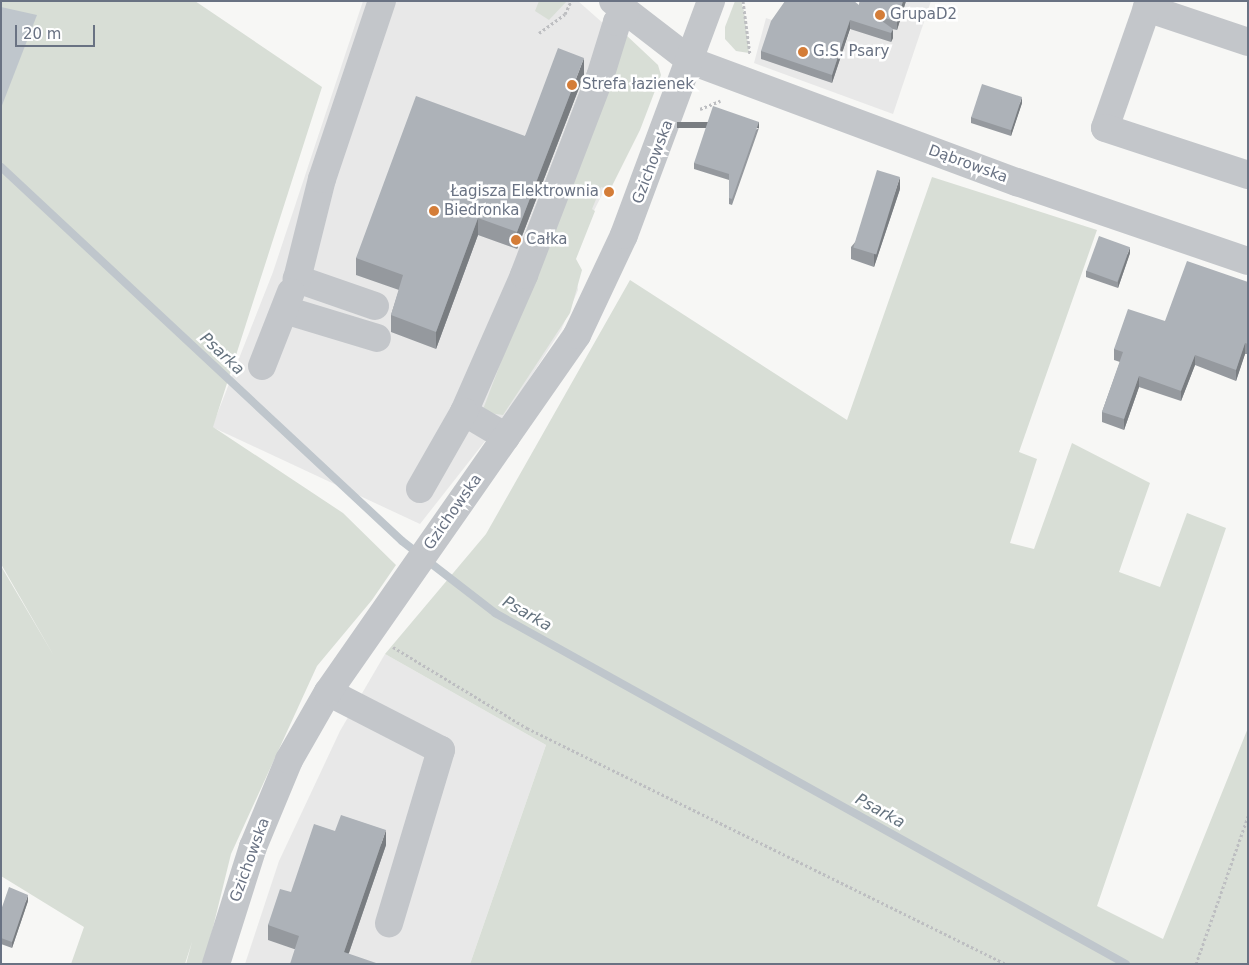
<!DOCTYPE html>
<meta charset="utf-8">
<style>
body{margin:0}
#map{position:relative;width:1249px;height:965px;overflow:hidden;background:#f7f7f5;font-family:"DejaVu Sans",sans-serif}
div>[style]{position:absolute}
.built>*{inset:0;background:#e8e8e8}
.green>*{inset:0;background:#d8ded6}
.water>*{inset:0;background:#bfc6cc}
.stream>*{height:8px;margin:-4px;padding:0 4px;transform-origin:4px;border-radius:4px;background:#bfc6cc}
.path>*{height:3px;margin-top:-1.5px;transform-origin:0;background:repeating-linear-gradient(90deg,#bdbec1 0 2.5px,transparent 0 5px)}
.minor>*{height:28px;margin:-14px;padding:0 14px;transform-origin:14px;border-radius:14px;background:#c3c6ca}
.wall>*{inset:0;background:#95999e}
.shaded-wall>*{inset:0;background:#797d81;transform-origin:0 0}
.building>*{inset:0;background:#adb2b8;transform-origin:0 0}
.dots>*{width:14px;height:14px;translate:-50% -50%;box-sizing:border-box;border:2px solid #fff;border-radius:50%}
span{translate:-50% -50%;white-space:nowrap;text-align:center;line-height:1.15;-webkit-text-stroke:5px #fff;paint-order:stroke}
.poi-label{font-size:15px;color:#697283}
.left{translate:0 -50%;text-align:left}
.right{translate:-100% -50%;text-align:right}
.street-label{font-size:15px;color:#697283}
.water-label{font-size:16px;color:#65737f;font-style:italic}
.frame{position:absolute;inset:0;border:2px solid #697283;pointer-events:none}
.scale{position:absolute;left:15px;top:25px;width:80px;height:22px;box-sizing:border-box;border:2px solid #697283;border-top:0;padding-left:6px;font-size:15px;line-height:18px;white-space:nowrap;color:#697283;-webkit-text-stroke:4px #fff;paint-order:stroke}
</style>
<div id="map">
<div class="built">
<i style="clip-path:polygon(363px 1px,578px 1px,622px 40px,646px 108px,574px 250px,578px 290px,561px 330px,508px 412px,420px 524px,212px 427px,273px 272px)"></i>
<i style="clip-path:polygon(861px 1px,931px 1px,893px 114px,754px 63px,766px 18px,845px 45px)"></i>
<i style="clip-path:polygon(385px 654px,546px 745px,470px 964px,245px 964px,279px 861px,340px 731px)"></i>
</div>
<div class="green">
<i style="clip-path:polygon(1px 1px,195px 1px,322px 87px,213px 427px,343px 513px,396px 565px,372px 600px,317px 666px,231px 854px,204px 964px,186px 964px,192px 942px,185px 964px,71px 964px,84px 927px,1px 876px,1px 566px,54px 656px,1px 564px)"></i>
<i style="clip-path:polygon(539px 1px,567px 1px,549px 20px,535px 11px)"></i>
<i style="clip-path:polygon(735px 1px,741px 1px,744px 11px,749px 53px,736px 51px,725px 39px,725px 27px)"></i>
<i style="clip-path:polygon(625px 34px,658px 65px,661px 75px,640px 130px,610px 190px,601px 187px,592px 209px,595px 211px,576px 259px,582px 270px,570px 313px,503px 415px,482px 412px)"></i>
<i style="clip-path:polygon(932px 177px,1097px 230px,1019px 452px,1037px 459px,1010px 543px,1034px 549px,1072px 443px,1150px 483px,1119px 572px,1160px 587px,1187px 513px,1226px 528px,1097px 906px,1163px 939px,1248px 728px,1248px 964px,470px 964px,546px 745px,385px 654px,486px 534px,630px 280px,847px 420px)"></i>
</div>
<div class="water">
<i style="clip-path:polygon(1px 7px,37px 15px,1px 108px)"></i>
</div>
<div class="stream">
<i style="left:1px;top:167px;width:548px;rotate:43deg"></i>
<i style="left:402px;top:541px;width:118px;rotate:37.7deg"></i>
<i style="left:495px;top:613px;width:722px;rotate:29.09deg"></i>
</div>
<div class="path">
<i style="left:743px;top:1px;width:54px;rotate:82.6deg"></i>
<i style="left:539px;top:33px;width:32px;rotate:-36deg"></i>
<i style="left:565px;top:14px;width:14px;rotate:-65deg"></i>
<i style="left:700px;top:109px;width:22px;rotate:-22deg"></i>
<i style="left:393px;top:647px;width:157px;rotate:31.2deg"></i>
<i style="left:527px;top:728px;width:534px;rotate:26.23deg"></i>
<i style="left:1196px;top:964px;width:157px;rotate:-70.6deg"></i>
</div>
<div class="minor">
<i style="left:613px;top:1px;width:98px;rotate:37.6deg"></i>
<i style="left:691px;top:61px;width:348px;rotate:20.4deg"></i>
<i style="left:1017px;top:182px;width:244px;rotate:18.9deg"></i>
<i style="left:1248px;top:42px;width:107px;rotate:-161.4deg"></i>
<i style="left:1147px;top:8px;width:127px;rotate:109.3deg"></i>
<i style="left:1105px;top:128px;width:151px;rotate:18.2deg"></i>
<i style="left:375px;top:306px;width:83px;rotate:-160.9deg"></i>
<i style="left:297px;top:279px;width:103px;rotate:-76deg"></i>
<i style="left:322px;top:179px;width:188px;rotate:-71.4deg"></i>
<i style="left:285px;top:310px;width:96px;rotate:16.9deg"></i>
<i style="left:262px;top:366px;width:79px;rotate:-68.6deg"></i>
<i style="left:506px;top:437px;width:49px;rotate:-149.2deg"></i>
<i style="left:464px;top:412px;width:150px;rotate:-66.3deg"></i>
<i style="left:524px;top:275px;width:212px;rotate:-69deg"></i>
<i style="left:600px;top:77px;width:58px;rotate:-72.8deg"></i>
<i style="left:617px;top:22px;width:13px;rotate:-48deg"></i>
<i style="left:420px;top:489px;width:89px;rotate:-60.3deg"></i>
<i style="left:328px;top:692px;width:127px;rotate:27.2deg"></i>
<i style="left:441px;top:750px;width:181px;rotate:106.7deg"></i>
<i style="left:216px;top:964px;width:123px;rotate:-72.5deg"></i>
<i style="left:253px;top:847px;width:94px;rotate:-67.5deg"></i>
<i style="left:289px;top:760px;width:78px;rotate:-60.2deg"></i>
<i style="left:328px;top:692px;width:435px;rotate:-55.1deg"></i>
<i style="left:577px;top:335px;width:110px;rotate:-64.8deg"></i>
<i style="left:624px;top:235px;width:250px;rotate:-69.6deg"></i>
</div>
<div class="wall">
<i style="clip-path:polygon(860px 1px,906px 1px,897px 30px,892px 29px,893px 38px,891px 42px,850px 29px,832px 83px,761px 59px,761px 51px,859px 5px)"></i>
<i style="clip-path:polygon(584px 75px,517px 249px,478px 235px,436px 349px,391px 332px,391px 315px,399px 290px,356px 275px,356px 258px,525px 136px)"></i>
<i style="clip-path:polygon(1022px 103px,1011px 136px,971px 123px,971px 117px)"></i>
<i style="clip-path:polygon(759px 128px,732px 205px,729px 204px,729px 180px,694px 169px,694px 163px)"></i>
<i style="clip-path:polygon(900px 189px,874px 267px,851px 259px,851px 247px)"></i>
<i style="clip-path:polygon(1130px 253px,1118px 288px,1086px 277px,1086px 271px)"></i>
<i style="clip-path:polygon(1248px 282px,1248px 354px,1245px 354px,1236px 381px,1195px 365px,1181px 401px,1139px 387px,1124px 430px,1102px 422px,1102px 412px,1120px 362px,1114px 360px,1114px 349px,1165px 321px)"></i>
<i style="clip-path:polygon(335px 831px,386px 845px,349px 953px,294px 949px,268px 940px,268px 925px)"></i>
<i style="clip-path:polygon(28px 901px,12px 948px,1px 944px,1px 910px)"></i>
</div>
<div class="shaded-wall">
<i style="clip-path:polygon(903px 1px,906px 1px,897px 30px,897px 21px)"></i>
<i style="clip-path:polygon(850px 20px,850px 29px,832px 83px,832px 75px)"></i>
<i style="clip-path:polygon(893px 29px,893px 38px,891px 42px,891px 33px)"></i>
<i style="clip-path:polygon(584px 58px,584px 75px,517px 249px,517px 232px)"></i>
<i style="clip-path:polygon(1022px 97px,1022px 103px,1011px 136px,1011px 130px)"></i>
<i style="left:759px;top:122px;width:6px;height:82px;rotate:90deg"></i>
<i style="clip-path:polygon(900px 177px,900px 189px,874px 267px,874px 255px)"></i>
<i style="clip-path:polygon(478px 218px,478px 235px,436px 349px,436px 332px)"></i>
<i style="clip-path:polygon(1130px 247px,1130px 253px,1118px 288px,1118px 282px)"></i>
<i style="clip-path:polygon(1245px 343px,1245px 354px,1236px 381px,1236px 370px)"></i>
<i style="clip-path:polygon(1195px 355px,1195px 365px,1181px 401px,1181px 391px)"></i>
<i style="clip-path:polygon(1139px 376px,1139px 387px,1124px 430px,1124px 419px)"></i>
<i style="clip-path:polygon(386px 830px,386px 845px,345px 964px,344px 952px)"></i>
<i style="clip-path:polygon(28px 895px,28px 901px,12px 948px,12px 942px)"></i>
</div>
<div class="building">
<i style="clip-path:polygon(785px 1px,854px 1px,859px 5px,860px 1px,903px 1px,897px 21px,875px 16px,893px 29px,891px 33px,850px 20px,832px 75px,761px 51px,771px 21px)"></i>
<i style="clip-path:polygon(558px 48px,584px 58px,517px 232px,478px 218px,436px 332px,391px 315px,403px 275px,356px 258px,416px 96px,525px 136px)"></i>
<i style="left:982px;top:84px;width:42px;height:35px;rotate:18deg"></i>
<i style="clip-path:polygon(713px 106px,759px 122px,732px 199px,729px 198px,729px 174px,694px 163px)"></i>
<i style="left:877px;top:170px;width:24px;height:81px;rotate:17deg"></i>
<i style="left:1099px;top:236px;width:33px;height:37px;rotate:20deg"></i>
<i style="clip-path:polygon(1187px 261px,1248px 282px,1248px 344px,1245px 343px,1236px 370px,1195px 355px,1181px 391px,1139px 376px,1124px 419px,1102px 412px,1123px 352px,1114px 349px,1128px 309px,1165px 321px)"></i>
<i style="clip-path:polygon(341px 815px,386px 830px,344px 952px,379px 964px,290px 964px,299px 936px,268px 925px,280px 889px,291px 892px,314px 824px,335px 831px)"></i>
<i style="clip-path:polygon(9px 887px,28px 895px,12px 942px,1px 938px,1px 910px)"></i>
</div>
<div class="dots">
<i style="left:880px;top:15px;background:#d47d38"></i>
<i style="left:803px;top:52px;background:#d47d38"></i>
<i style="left:572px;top:85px;background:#d47d38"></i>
<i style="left:609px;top:192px;background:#d47d38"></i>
<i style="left:434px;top:211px;background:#d47d38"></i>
<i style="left:516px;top:240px;background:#d47d38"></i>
</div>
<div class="poi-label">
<span class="left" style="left:890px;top:15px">GrupaD2</span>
<span class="left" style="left:813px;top:52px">G.S. Psary</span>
<span class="left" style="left:582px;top:85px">Strefa łazienek</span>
<span class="right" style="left:599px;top:192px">Łagisza Elektrownia</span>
<span class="left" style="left:444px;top:211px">Biedronka</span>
<span class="left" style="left:526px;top:240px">Całka</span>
</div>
<div class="street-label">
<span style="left:653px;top:162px;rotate:-69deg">Gzichowska</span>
<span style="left:968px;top:164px;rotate:20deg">Dąbrowska</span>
<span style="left:453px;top:512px;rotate:-55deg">Gzichowska</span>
<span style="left:250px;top:860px;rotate:-70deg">Gzichowska</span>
</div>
<div class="water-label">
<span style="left:222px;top:354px;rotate:43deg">Psarka</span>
<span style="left:527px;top:614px;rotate:30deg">Psarka</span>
<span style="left:880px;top:811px;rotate:29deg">Psarka</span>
</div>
<div class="frame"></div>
<div class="scale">20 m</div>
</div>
